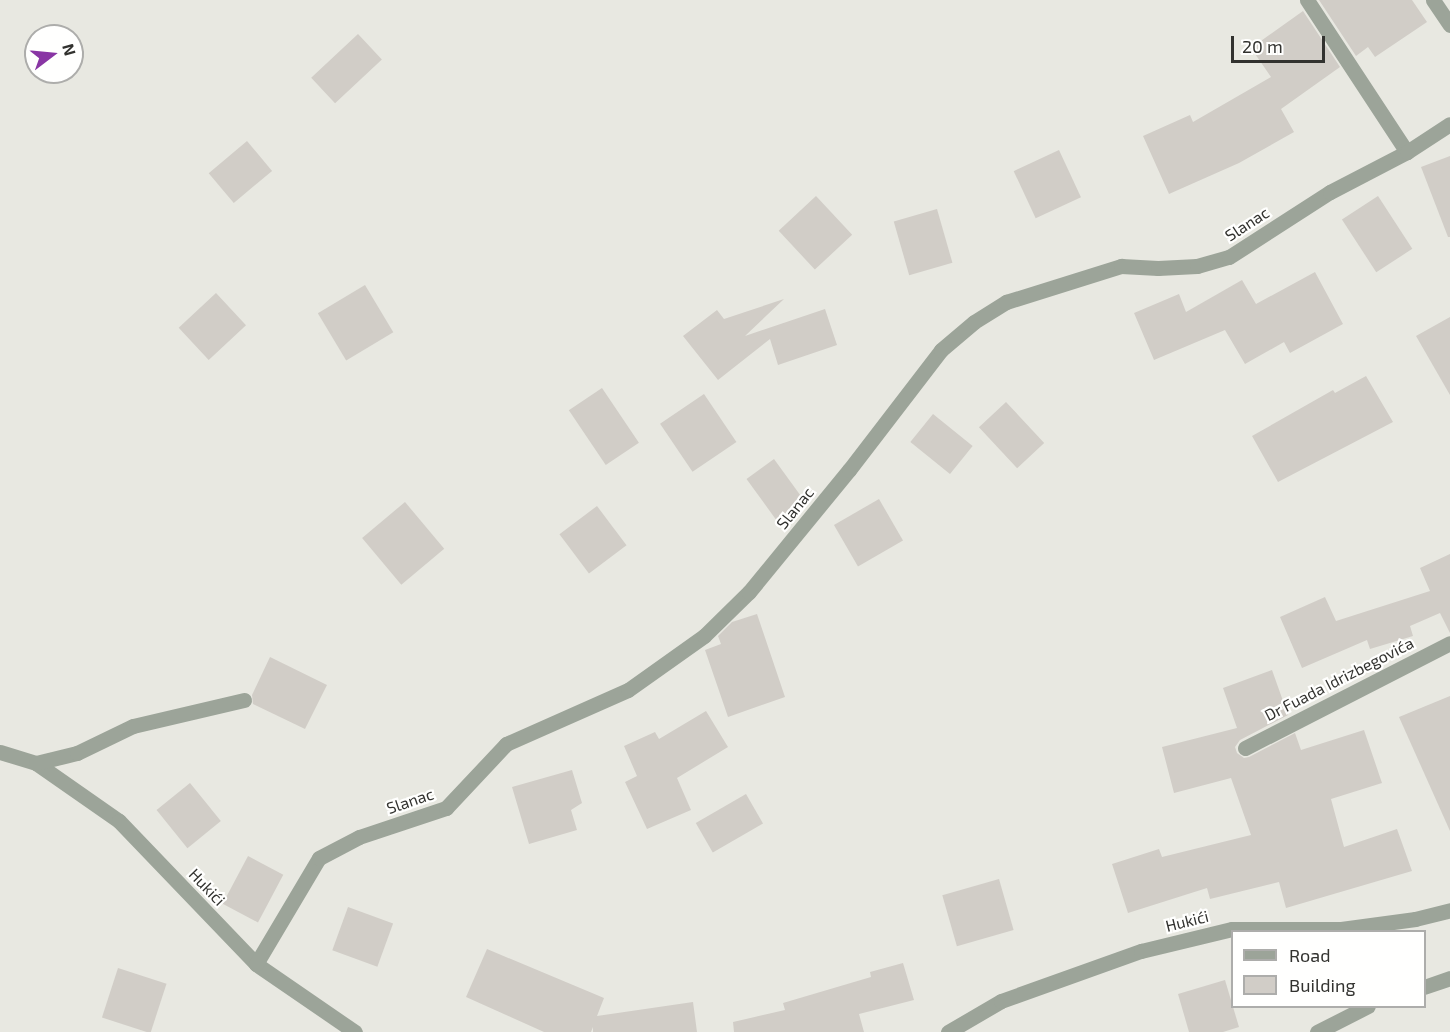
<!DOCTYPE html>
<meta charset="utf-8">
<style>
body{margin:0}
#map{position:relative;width:1450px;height:1032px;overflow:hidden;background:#e8e8e1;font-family:"Exo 2",sans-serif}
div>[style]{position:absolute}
.building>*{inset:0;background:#d1cdc7;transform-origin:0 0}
.minor>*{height:15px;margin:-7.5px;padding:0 7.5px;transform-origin:7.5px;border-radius:7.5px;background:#9ca499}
span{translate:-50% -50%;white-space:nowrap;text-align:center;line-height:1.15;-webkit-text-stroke:4.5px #fffffe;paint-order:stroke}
.street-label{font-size:16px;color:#32322f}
.legend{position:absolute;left:1231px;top:930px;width:195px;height:78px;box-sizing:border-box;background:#fffffe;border:2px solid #adadab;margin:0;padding:8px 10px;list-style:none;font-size:18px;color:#32322f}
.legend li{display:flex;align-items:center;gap:12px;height:30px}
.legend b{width:30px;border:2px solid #adadab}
.north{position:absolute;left:24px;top:24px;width:60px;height:60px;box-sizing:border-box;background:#fffffe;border:2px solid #adadab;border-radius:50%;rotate:74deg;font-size:16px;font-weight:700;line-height:24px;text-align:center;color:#32322f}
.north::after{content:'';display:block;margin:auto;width:21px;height:27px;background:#8936a4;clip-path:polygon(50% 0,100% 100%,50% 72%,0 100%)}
.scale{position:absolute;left:1231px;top:36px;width:94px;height:27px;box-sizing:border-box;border:3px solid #32322f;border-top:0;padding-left:8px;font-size:18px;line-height:21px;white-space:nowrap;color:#32322f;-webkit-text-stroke:4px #fffffe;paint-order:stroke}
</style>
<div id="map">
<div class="building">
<i style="clip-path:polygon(1319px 0,1412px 0,1427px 22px,1375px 57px,1368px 47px,1356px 56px)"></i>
<i style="clip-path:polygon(1303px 11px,1340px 67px,1281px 109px,1294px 132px,1239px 163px,1169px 194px,1143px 136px,1190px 115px,1193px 122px,1271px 77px,1251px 48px)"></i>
<i style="left:358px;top:34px;width:35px;height:64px;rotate:47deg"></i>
<i style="left:247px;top:141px;width:39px;height:50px;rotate:50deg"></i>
<i style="left:1059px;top:150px;width:52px;height:50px;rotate:65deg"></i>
<i style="clip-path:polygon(1450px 156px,1450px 237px,1448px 237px,1421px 167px)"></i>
<i style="left:816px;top:196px;width:53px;height:51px;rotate:47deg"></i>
<i style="left:1378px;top:196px;width:63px;height:43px;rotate:57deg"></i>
<i style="left:937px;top:209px;width:56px;height:45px;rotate:74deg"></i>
<i style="clip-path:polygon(1315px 272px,1343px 324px,1290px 353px,1284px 342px,1245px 364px,1225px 330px,1154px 360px,1134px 313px,1179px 294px,1186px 312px,1242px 280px,1256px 304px)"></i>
<i style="left:365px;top:285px;width:55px;height:55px;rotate:59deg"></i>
<i style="left:216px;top:293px;width:44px;height:51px;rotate:47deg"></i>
<i style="clip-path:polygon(784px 299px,745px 336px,825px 309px,837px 345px,778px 365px,770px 339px,718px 380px,683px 336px,717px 310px,724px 319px)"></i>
<i style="clip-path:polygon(1450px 317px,1450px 395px,1416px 336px)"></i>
<i style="clip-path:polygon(1366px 376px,1393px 422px,1278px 482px,1252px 436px,1333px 390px,1335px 393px)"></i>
<i style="left:602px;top:388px;width:66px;height:40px;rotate:56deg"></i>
<i style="left:704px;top:394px;width:58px;height:53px;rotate:56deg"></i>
<i style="left:1006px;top:402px;width:56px;height:37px;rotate:47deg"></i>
<i style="left:933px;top:414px;width:51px;height:36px;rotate:39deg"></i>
<i style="left:774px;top:459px;width:51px;height:34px;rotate:54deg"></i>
<i style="left:879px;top:499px;width:48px;height:52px;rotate:60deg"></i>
<i style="left:405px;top:502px;width:61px;height:56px;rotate:50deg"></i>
<i style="left:597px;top:506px;width:49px;height:47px;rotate:53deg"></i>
<i style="clip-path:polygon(1450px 554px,1450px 633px,1440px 613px,1410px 626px,1413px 636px,1370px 649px,1367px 640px,1302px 668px,1280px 617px,1325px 597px,1336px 621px,1430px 591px,1420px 568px)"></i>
<i style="clip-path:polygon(757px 614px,785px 697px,728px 717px,705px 650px,721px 644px,718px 636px,732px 622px)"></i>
<i style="clip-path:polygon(270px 657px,327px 685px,305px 729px,253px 704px,252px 695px)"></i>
<i style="clip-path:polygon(1272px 670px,1288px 715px,1240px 740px,1235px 747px,1237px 753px,1244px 758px,1249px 757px,1295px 733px,1301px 750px,1364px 730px,1382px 783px,1331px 799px,1344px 847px,1397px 829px,1412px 871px,1286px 908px,1279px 882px,1210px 899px,1207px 888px,1128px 913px,1112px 864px,1159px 849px,1162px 857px,1251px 835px,1231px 778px,1174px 793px,1162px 747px,1237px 728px,1223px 688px)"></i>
<i style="clip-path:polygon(1450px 696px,1450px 831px,1399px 717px)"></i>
<i style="clip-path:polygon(706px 711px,728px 747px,677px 778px,691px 810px,647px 829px,625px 782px,637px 776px,624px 746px,655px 732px,659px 739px)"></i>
<i style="clip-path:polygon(572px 770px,582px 803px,571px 810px,577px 830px,529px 844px,512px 787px)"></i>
<i style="left:190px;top:783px;width:49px;height:43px;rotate:51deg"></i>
<i style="left:746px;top:794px;width:34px;height:58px;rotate:60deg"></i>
<i style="left:248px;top:856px;width:40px;height:54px;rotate:28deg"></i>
<i style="left:999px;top:879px;width:53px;height:59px;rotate:74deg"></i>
<i style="left:348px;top:907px;width:48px;height:46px;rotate:20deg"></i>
<i style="clip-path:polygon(487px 949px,604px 998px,597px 1016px,693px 1002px,697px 1032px,593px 1032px,593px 1027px,591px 1032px,544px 1032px,466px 997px)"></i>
<i style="clip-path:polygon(903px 963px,914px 1000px,859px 1014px,864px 1032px,734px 1032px,733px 1022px,785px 1010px,783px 1003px,871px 977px,870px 972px)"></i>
<i style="left:118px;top:968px;width:51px;height:52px;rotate:18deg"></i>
<i style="clip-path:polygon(1225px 980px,1239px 1027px,1223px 1032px,1189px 1032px,1178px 994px)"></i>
</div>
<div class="minor">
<i style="left:1307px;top:0;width:182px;rotate:56.7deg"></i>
<i style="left:1433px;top:0;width:30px;rotate:56deg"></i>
<i style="left:1245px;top:748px;width:230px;rotate:-27.1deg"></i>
<i style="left:0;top:752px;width:38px;rotate:17deg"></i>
<i style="left:36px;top:763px;width:101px;rotate:34.9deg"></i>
<i style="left:119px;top:821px;width:198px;rotate:46.2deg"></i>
<i style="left:256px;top:964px;width:120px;rotate:34.5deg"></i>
<i style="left:36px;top:763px;width:42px;rotate:-13.7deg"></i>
<i style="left:77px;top:753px;width:62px;rotate:-25.7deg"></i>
<i style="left:133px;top:726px;width:114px;rotate:-13.2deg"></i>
<i style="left:256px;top:964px;width:123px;rotate:-59.3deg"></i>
<i style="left:319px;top:858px;width:45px;rotate:-27.7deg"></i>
<i style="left:359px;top:837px;width:92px;rotate:-18.4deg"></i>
<i style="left:446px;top:808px;width:88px;rotate:-46.8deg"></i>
<i style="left:506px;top:744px;width:133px;rotate:-23.9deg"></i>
<i style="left:628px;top:690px;width:93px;rotate:-35.4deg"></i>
<i style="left:704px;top:636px;width:63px;rotate:-44.4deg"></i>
<i style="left:749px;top:592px;width:158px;rotate:-50.7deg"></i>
<i style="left:849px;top:470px;width:151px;rotate:-52.5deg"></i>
<i style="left:941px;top:350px;width:43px;rotate:-40.3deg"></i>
<i style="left:974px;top:322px;width:38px;rotate:-32deg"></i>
<i style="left:1006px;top:302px;width:121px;rotate:-17.4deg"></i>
<i style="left:1121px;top:266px;width:37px;rotate:3deg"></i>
<i style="left:1158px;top:268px;width:39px;rotate:-3deg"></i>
<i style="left:1197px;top:266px;width:33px;rotate:-16deg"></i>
<i style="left:1229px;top:257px;width:120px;rotate:-32.8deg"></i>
<i style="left:1330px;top:192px;width:87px;rotate:-27.5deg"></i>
<i style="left:1407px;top:152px;width:51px;rotate:-33.1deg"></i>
<i style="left:1424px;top:987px;width:28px;rotate:-19deg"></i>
<i style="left:948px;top:1032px;width:61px;rotate:-30.3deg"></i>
<i style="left:1001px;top:1001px;width:149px;rotate:-19.7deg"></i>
<i style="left:1141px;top:951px;width:94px;rotate:-13.6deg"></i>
<i style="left:1232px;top:929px;width:109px"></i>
<i style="left:1341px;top:929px;width:75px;rotate:-7.7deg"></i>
<i style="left:1415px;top:919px;width:36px;rotate:-14deg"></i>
<i style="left:1317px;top:1032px;width:57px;rotate:-27deg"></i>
</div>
<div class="street-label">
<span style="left:1247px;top:224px;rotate:-33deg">Slanac</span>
<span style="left:795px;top:508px;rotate:-51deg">Slanac</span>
<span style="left:1339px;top:679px;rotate:-27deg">Dr Fuada Idrizbegovića</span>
<span style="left:410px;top:801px;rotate:-19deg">Slanac</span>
<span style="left:207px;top:887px;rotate:46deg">Hukići</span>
<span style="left:1187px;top:921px;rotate:-14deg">Hukići</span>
</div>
<ul class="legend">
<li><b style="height:8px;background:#9ca499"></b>Road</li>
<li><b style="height:16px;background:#d1cdc7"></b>Building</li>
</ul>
<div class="north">N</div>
<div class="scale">20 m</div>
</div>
